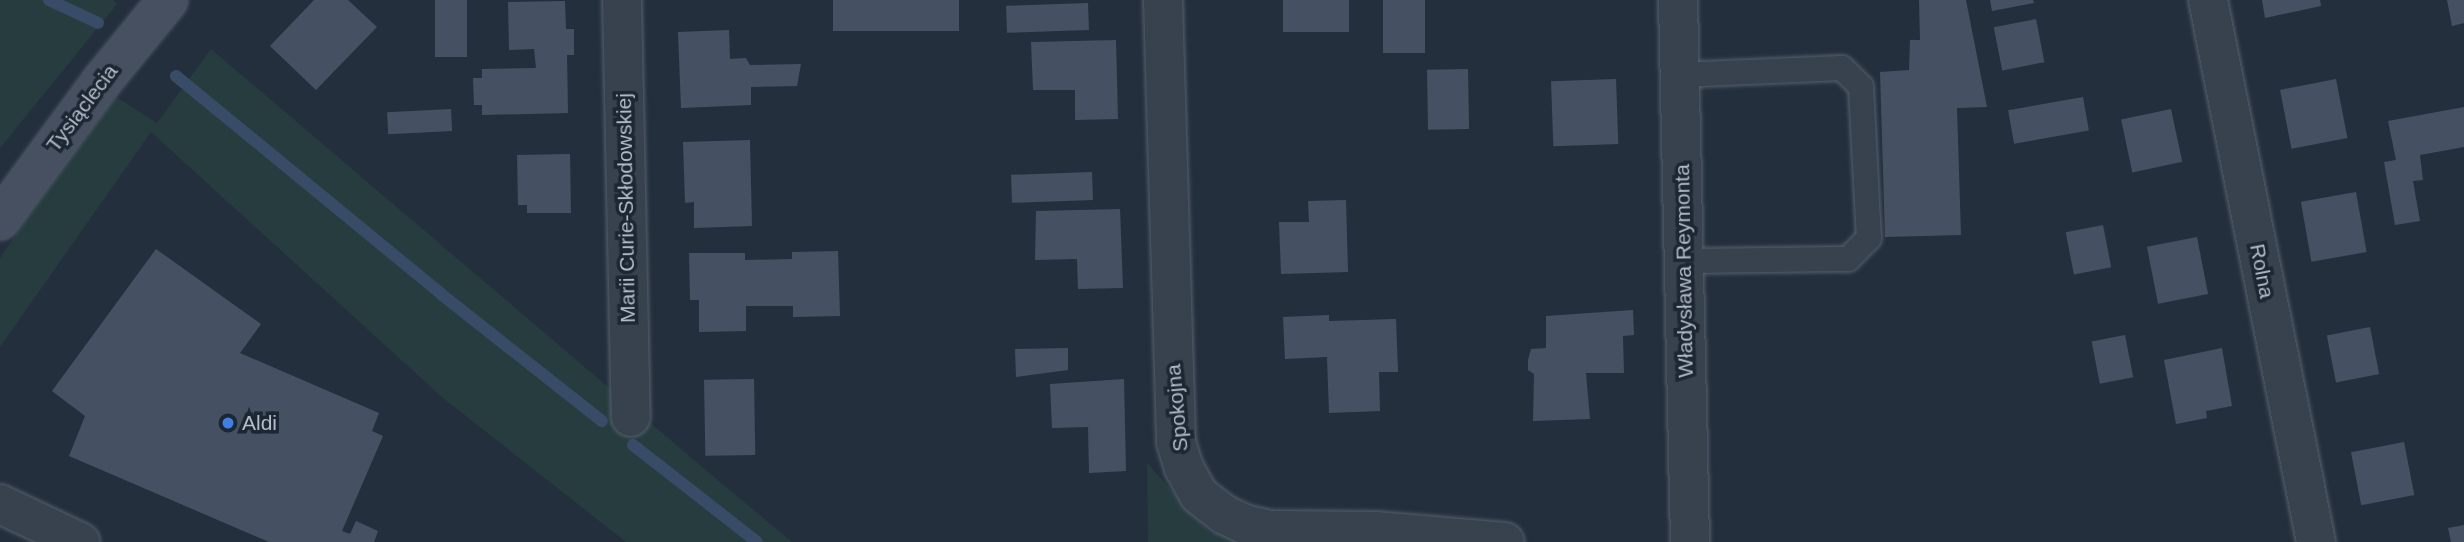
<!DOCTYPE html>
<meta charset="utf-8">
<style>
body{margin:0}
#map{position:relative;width:2464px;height:542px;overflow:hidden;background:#242f3e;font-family:Helvetica,sans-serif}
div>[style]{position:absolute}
.green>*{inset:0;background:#263c3f}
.stream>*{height:12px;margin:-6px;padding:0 6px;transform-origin:6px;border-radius:6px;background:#394c67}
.building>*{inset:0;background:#455162;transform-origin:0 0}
.roads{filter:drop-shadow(0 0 2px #565f6c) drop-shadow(0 0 2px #565f6c)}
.lane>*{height:24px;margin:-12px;padding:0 12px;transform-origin:12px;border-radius:12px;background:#38414e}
.street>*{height:38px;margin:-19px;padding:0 19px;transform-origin:19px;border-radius:19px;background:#38414e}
.secondary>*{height:38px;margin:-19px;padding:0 19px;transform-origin:19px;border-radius:19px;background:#465061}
.dots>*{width:19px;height:19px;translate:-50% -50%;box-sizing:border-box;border:4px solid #1d2633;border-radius:50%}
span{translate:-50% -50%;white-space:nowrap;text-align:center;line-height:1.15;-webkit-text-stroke:7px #1d2633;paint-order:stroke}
.street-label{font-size:21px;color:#b4bcc9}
.poi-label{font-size:21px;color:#b4bcc9}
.left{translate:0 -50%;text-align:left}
</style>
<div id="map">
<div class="green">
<i style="clip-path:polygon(0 0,113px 0,117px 4px,0 148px)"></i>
<i style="clip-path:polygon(211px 49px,708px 472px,792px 542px,626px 542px,443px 398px,151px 132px,0 347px,0 258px,16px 234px,116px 97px,157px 123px)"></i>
<i style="clip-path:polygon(1147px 463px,1210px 533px,1331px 542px,1148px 542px)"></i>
</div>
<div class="stream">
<i style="left:49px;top:0;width:54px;rotate:25.1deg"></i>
<i style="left:176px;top:76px;width:343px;rotate:39.4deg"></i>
<i style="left:441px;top:294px;width:205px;rotate:38.3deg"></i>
<i style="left:633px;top:445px;width:157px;rotate:38deg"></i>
</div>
<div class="building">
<i style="clip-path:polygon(314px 0,348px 0,377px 27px,316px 90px,270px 46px)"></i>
<i style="left:435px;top:0;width:32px;height:57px"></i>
<i style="left:833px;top:0;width:126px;height:31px"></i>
<i style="left:1283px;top:0;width:66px;height:32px"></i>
<i style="left:1383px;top:0;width:42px;height:53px"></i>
<i style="clip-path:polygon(1919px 0,1966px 0,1987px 107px,1957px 108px,1961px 235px,1885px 237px,1880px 72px,1909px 70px,1910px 40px,1920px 40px)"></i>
<i style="clip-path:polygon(1990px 0,2033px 0,2034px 3px,1992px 11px)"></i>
<i style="clip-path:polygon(2262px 0,2320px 0,2321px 6px,2265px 18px)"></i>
<i style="clip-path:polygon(2447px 0,2464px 0,2464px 23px,2452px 26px)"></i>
<i style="clip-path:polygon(565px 1px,566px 29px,574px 29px,574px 55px,567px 55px,568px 113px,482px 115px,482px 105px,474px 105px,473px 78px,482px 78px,482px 69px,536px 68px,534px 49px,509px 50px,508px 2px)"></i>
<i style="left:1088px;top:3px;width:27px;height:82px;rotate:88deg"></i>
<i style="left:2036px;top:19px;width:44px;height:43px;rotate:79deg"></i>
<i style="clip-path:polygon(729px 30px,730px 59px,746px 58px,750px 65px,801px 64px,797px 86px,751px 87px,751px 105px,681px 108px,678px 32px)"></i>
<i style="clip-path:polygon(1116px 40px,1118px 119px,1075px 120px,1075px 90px,1033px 90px,1031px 42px)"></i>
<i style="left:1468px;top:69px;width:60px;height:41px;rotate:89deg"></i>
<i style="left:1616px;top:79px;width:65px;height:65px;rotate:88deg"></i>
<i style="left:2336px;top:79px;width:60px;height:57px;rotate:79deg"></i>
<i style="left:2083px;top:97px;width:34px;height:76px;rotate:80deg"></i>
<i style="clip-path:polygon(2464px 107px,2464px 147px,2420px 155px,2423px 180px,2413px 181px,2420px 221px,2395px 225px,2384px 162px,2396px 160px,2388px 121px)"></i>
<i style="left:451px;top:109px;width:22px;height:64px;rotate:87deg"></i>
<i style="left:2171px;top:109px;width:54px;height:51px;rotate:78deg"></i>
<i style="clip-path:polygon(750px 140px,752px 226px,694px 228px,694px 202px,685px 203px,683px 142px)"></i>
<i style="clip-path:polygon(570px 154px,571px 213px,527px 213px,527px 205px,518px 205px,517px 155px)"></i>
<i style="left:1092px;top:172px;width:28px;height:81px;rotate:88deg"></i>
<i style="left:2356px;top:192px;width:61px;height:56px;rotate:80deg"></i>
<i style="clip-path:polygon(1346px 200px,1348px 272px,1281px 274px,1279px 222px,1309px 222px,1308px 201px)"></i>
<i style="clip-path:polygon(1120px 209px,1123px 288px,1078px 289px,1077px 259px,1035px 260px,1036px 211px)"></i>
<i style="left:2103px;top:225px;width:43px;height:38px;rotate:79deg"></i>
<i style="left:2197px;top:237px;width:58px;height:51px;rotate:79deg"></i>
<i style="clip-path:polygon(156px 249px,261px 324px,240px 353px,379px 413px,372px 431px,383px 436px,342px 531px,350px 534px,356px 521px,378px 531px,374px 542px,269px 542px,69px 456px,85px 416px,52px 391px)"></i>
<i style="clip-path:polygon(838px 251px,840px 316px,793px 317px,793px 306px,746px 306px,746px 331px,699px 332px,699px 300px,690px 300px,689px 253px,745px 253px,745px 260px,792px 259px,792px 252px)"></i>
<i style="clip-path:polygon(1633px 310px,1634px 335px,1623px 336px,1624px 373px,1586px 373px,1590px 419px,1533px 421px,1534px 374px,1528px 370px,1528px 360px,1531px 349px,1546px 348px,1546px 316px)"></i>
<i style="clip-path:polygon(1329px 315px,1329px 321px,1396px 319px,1398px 372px,1379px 372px,1380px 411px,1329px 413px,1327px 357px,1285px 359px,1283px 317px)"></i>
<i style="left:2370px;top:327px;width:48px;height:44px;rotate:79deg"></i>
<i style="left:2125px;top:335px;width:43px;height:34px;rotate:79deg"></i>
<i style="clip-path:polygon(1068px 348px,1068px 370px,1016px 377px,1015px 349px)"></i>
<i style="clip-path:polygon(2222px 348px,2232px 406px,2206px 411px,2207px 418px,2176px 424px,2164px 360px)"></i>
<i style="left:754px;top:379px;width:76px;height:50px;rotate:89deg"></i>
<i style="clip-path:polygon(1124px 379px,1126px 471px,1089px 473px,1088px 427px,1052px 428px,1050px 384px)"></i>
<i style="left:2404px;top:442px;width:54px;height:54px;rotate:79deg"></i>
<i style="clip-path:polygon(2464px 525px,2464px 542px,2451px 542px,2448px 528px)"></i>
</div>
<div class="roads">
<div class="lane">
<i style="left:1679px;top:75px;width:163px;rotate:-2.5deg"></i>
<i style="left:1842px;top:68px;width:27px;rotate:45deg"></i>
<i style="left:1861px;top:87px;width:151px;rotate:87deg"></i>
<i style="left:1869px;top:238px;width:30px;rotate:135deg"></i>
<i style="left:1848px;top:259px;width:164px;rotate:179.3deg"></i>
</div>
<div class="street">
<i style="left:622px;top:0;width:417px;rotate:88.8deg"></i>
<i style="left:1163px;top:0;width:442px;rotate:88.3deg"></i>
<i style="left:1176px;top:442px;width:27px;rotate:73deg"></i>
<i style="left:1184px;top:468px;width:31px;rotate:61deg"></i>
<i style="left:1199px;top:495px;width:31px;rotate:38deg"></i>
<i style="left:1223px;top:514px;width:23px;rotate:25deg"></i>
<i style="left:1244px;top:524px;width:28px;rotate:13deg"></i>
<i style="left:1271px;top:530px;width:104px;rotate:0.6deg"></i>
<i style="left:1375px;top:531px;width:130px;rotate:4.8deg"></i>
<i style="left:1678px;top:0;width:542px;rotate:88.73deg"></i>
<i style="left:2208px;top:0;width:553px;rotate:78.73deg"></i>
<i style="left:0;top:504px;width:89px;rotate:25.4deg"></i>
</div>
<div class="secondary">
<i style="left:0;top:220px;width:172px;rotate:-53.7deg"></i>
<i style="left:102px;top:81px;width:104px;rotate:-50.8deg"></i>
</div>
</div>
<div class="dots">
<i style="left:228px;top:423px;background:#3f7fe0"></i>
</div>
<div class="street-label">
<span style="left:82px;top:108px;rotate:-53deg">Tysiąclecia</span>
<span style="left:626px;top:208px;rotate:-91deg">Marii Curie-Skłodowskiej</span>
<span style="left:1684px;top:271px;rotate:-91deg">Władysława Reymonta</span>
<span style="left:2262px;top:271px;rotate:79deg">Rolna</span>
<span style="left:1177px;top:408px;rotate:-95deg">Spokojna</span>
</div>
<div class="poi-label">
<span class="left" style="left:242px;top:423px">Aldi</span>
</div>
</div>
